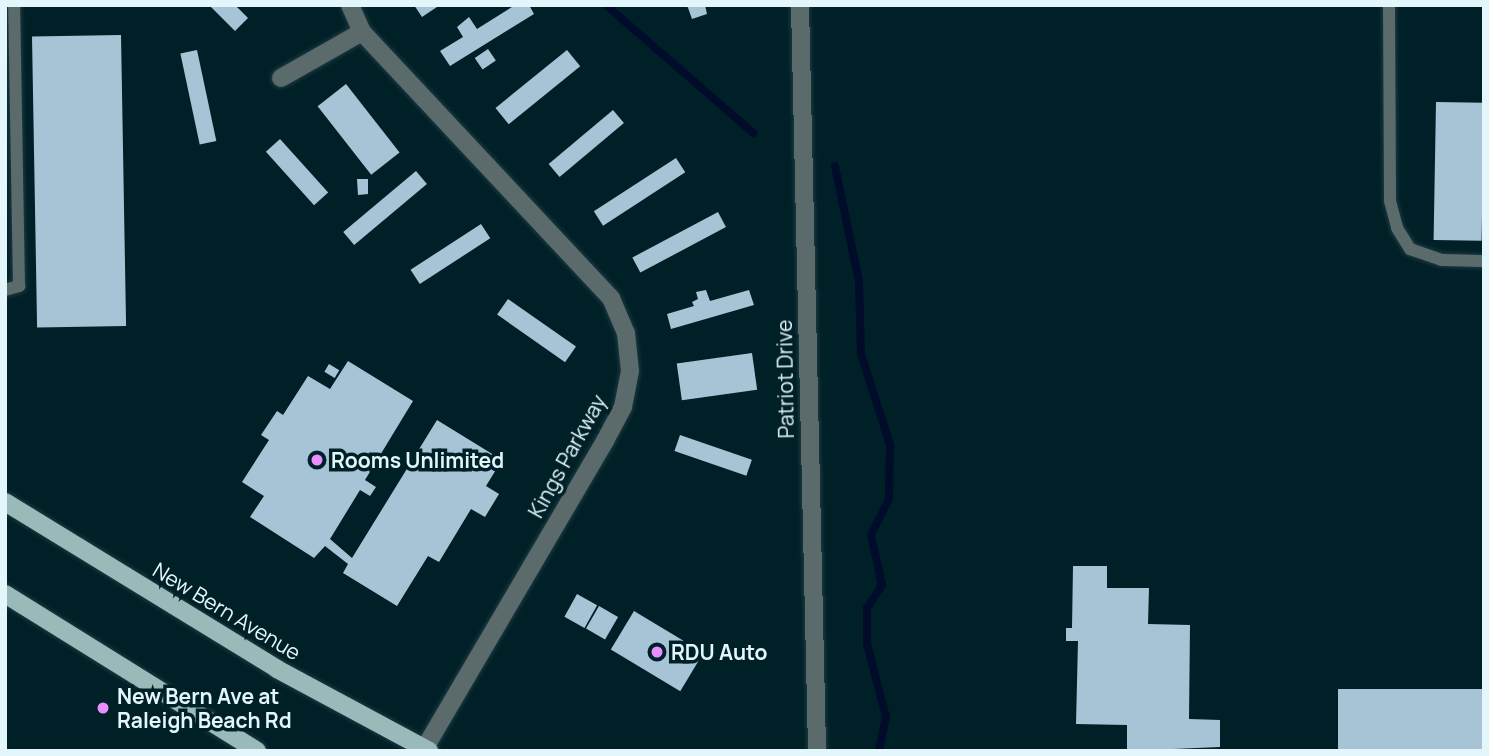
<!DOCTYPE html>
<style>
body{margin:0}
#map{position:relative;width:1489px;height:756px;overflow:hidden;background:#002028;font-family:Manrope,sans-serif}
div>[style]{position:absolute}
.stream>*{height:8px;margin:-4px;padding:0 4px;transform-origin:4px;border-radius:4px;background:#000c2a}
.building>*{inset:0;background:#a7c4d7;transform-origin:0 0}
.roads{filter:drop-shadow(0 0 2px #1b3a41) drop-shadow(0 0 2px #1b3a41)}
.service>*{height:12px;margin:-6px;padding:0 6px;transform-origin:6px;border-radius:6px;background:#5b6a6a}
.minor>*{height:18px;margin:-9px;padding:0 9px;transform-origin:9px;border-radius:9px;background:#5b6a6a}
.primary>*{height:18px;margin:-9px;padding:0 9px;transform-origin:9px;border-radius:9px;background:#9ababa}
.dots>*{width:19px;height:19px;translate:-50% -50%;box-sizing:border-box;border:4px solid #002028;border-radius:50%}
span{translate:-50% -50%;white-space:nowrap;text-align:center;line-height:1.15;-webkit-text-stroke:7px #002028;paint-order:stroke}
.street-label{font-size:21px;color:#e3f6fb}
.poi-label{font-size:21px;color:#e3f6fb;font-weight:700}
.left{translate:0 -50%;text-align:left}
.frame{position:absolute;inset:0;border:7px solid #e3f6fb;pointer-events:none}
</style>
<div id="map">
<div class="stream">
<i style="left:606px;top:5px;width:195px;rotate:41deg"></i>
<i style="left:835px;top:166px;width:118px;rotate:78.3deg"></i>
<i style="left:859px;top:282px;width:72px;rotate:88.4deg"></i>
<i style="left:861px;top:354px;width:96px;rotate:72.3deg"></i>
<i style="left:890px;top:445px;width:54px;rotate:91.1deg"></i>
<i style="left:889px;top:499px;width:40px;rotate:116.6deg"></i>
<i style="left:871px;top:535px;width:51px;rotate:77.6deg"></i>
<i style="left:882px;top:585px;width:27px;rotate:123deg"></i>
<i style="left:867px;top:608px;width:36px;rotate:90deg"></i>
<i style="left:867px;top:644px;width:75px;rotate:75.4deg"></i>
<i style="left:886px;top:717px;width:35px;rotate:102deg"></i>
</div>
<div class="building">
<i style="clip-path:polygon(209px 5px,235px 5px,248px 18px,235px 31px)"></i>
<i style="clip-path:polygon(414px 5px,440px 5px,422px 17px)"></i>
<i style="clip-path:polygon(515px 5px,529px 5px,534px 14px,450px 66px,440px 51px,463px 37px,457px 27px,469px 17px,477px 29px)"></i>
<i style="clip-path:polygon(687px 5px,705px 5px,707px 14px,692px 19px)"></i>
<i style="left:121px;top:35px;width:291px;height:89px;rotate:89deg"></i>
<i style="left:488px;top:49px;width:14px;height:16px;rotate:56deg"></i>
<i style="left:197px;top:50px;width:93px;height:17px;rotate:78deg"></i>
<i style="left:567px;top:50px;width:21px;height:92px;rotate:51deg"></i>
<i style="left:346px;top:84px;width:87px;height:36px;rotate:52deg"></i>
<i style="left:1436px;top:102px;width:48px;height:138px;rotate:1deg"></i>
<i style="left:613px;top:110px;width:17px;height:84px;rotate:50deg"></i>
<i style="left:280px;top:139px;width:72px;height:19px;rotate:48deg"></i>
<i style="left:676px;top:158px;width:17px;height:98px;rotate:57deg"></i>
<i style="left:416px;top:171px;width:17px;height:95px;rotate:50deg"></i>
<i style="clip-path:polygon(357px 179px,368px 179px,368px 194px,358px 195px)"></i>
<i style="left:718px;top:212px;width:17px;height:97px;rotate:62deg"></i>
<i style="left:481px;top:224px;width:17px;height:84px;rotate:57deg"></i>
<i style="clip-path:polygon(706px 290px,710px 301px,749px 290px,754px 305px,671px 329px,667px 314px,694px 306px,692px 302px,698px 299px,696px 292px)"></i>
<i style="left:508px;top:299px;width:83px;height:19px;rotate:35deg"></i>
<i style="left:752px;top:353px;width:37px;height:76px;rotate:82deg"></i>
<i style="clip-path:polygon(348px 361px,413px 401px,365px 480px,376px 487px,370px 496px,360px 490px,330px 539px,352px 558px,437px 420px,502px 460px,486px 486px,499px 494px,485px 517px,471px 509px,439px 562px,428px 556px,397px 606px,343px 573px,348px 564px,325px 546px,314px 558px,250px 517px,264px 496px,242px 482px,269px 440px,261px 435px,277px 411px,283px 415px,308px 376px,330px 389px)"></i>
<i style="left:329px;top:364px;width:12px;height:9px;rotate:31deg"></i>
<i style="left:680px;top:435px;width:76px;height:17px;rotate:19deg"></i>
<i style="clip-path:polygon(1073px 566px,1107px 566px,1107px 588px,1149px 588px,1148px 624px,1190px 625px,1189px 719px,1220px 720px,1220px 747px,1127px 751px,1127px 725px,1076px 724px,1078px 641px,1066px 641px,1066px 628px,1072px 628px)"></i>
<i style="left:577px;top:594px;width:23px;height:26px;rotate:29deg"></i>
<i style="left:599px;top:606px;width:22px;height:26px;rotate:30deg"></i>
<i style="left:634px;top:611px;width:81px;height:45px;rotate:31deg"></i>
<i style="left:1338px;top:689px;width:146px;height:62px"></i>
</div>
<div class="roads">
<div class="service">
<i style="left:1389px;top:5px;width:196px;rotate:89.7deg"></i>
<i style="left:1390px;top:201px;width:28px;rotate:75deg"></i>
<i style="left:1397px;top:228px;width:25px;rotate:58deg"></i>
<i style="left:1410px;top:249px;width:34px;rotate:19deg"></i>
<i style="left:1442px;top:260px;width:42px;rotate:1.4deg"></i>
<i style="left:5px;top:290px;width:15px;rotate:-16deg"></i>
<i style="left:19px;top:286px;width:281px;rotate:-91deg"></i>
</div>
<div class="minor">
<i style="left:350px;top:5px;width:30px;rotate:66deg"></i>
<i style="left:362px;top:32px;width:364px;rotate:46.9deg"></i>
<i style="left:611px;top:298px;width:38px;rotate:67deg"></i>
<i style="left:626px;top:333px;width:38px;rotate:84deg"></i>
<i style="left:630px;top:371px;width:37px;rotate:101deg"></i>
<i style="left:623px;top:407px;width:38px;rotate:118deg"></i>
<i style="left:605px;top:441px;width:356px;rotate:120.4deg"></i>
<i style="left:800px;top:5px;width:746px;rotate:88.69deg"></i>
<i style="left:281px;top:78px;width:93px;rotate:-29.6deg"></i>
</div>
<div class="primary">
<i style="left:5px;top:502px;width:319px;rotate:31.5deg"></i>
<i style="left:277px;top:669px;width:173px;rotate:28.3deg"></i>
<i style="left:5px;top:594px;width:297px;rotate:31.9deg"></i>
</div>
</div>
<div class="dots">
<i style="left:317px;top:460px;background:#e88eff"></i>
<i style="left:657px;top:652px;background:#e88eff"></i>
<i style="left:103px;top:708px;background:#e88eff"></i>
</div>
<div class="street-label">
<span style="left:785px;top:379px;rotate:-91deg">Patriot Drive</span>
<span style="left:567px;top:456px;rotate:-61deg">Kings Parkway</span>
<span style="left:227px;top:611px;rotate:31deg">New Bern Avenue</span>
</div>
<div class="poi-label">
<span class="left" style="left:331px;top:460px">Rooms Unlimited</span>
<span class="left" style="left:671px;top:652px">RDU Auto</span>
<span class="left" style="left:117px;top:708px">New Bern Ave at<br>Raleigh Beach Rd</span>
</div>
<div class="frame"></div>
</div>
